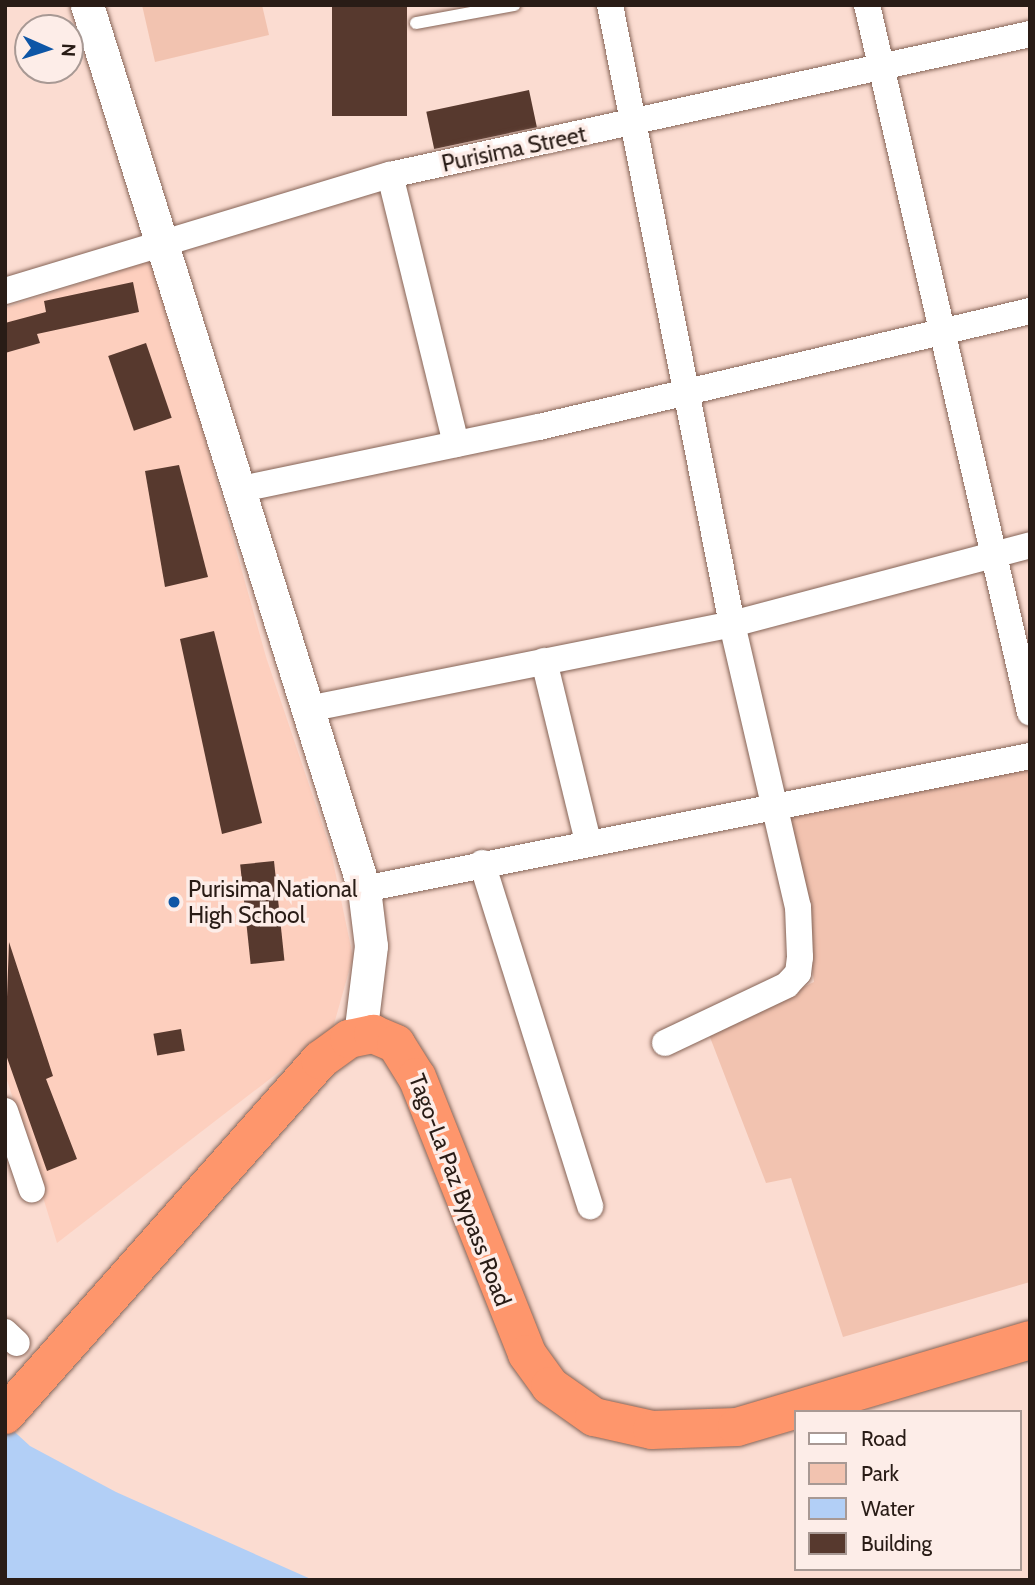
<!DOCTYPE html>
<style>
body{margin:0}
#map{position:relative;width:1035px;height:1585px;overflow:hidden;background:#fbdcd1;font-family:Cabin,sans-serif}
div>[style]{position:absolute}
.built>*{inset:0;background:#fdcfbe}
.green>*{inset:0;background:#f2c3b0}
.water>*{inset:0;background:#b2cff6}
.building>*{inset:0;background:#57392e;transform-origin:0 0}
.roads{filter:drop-shadow(0 0 2px #856457) drop-shadow(0 0 2px #856457)}
.service>*{height:12px;margin:-6px;padding:0 6px;transform-origin:6px;border-radius:6px;background:#fff}
.minor>*{height:26px;margin:-13px;padding:0 13px;transform-origin:13px;border-radius:13px;background:#fff}
.tertiary>*{height:33px;margin:-16.5px;padding:0 16.5px;transform-origin:16.5px;border-radius:16.5px;background:#fff}
.trunk>*{height:38px;margin:-19px;padding:0 19px;transform-origin:19px;border-radius:19px;background:#fe966c}
.dots>*{width:19px;height:19px;translate:-50% -50%;box-sizing:border-box;border:4px solid #fdede8;border-radius:50%}
span{translate:-50% -50%;white-space:nowrap;text-align:center;line-height:1.15;-webkit-text-stroke:7px #fdede8;paint-order:stroke}
.street-label{font-size:23px;color:#291c16}
.poi-label{font-size:23px;color:#291c16}
.left{translate:0 -50%;text-align:left}
.frame{position:absolute;inset:0;border:7px solid #291c16;pointer-events:none}
.legend{position:absolute;left:794px;top:1410px;width:228px;height:161px;box-sizing:border-box;background:#fdede8;border:2px solid #a89994;margin:0;padding:9px 12px;list-style:none;font-size:21px;color:#291c16}
.legend li{display:flex;align-items:center;gap:14px;height:35px}
.legend b{width:35px;border:2px solid #a89994}
.north{position:absolute;left:14px;top:14px;width:70px;height:70px;box-sizing:border-box;background:#fdede8;border:2px solid #a89994;border-radius:50%;rotate:93deg;font-size:19px;font-weight:700;line-height:28px;text-align:center;color:#291c16}
.north::after{content:'';display:block;margin:auto;width:24px;height:32px;background:#0e56a6;clip-path:polygon(50% 0,100% 100%,50% 72%,0 100%)}
</style>
<div id="map">
<div class="built">
<i style="clip-path:polygon(155px 259px,266px 657px,330px 847px,353px 957px,332px 1031px,57px 1243px,5px 1073px,5px 308px)"></i>
</div>
<div class="green">
<i style="clip-path:polygon(142px 5px,262px 5px,269px 35px,155px 62px)"></i>
<i style="clip-path:polygon(1030px 766px,1030px 1282px,843px 1337px,791px 1178px,766px 1183px,708px 1032px,814px 982px,791px 816px)"></i>
</div>
<div class="water">
<i style="clip-path:polygon(5px 1423px,30px 1446px,116px 1492px,313px 1580px,5px 1580px)"></i>
</div>
<div class="building">
<i style="left:332px;top:5px;width:75px;height:111px"></i>
<i style="left:529px;top:90px;width:38px;height:105px;rotate:78deg"></i>
<i style="clip-path:polygon(133px 282px,139px 312px,37px 334px,40px 343px,5px 353px,5px 323px,46px 312px,44px 301px)"></i>
<i style="left:146px;top:343px;width:79px;height:40px;rotate:71deg"></i>
<i style="clip-path:polygon(179px 465px,208px 577px,165px 587px,145px 471px)"></i>
<i style="clip-path:polygon(214px 631px,262px 823px,222px 834px,180px 639px)"></i>
<i style="left:274px;top:861px;width:100px;height:34px;rotate:84deg"></i>
<i style="clip-path:polygon(9px 942px,53px 1076px,46px 1079px,77px 1159px,47px 1171px,5px 1052px)"></i>
<i style="left:181px;top:1029px;width:22px;height:28px;rotate:80deg"></i>
</div>
<div class="roads">
<div class="service">
<i style="left:416px;top:23px;width:100px;rotate:-10.4deg"></i>
</div>
<div class="minor">
<i style="left:610px;top:5px;width:631px;rotate:78.85deg"></i>
<i style="left:732px;top:624px;width:291px;rotate:76.9deg"></i>
<i style="left:798px;top:907px;width:50px;rotate:87.7deg"></i>
<i style="left:800px;top:957px;width:16px;rotate:97deg"></i>
<i style="left:798px;top:973px;width:16px;rotate:133deg"></i>
<i style="left:787px;top:985px;width:135px;rotate:154.6deg"></i>
<i style="left:867px;top:5px;width:726px;rotate:77.02deg"></i>
<i style="left:390px;top:175px;width:277px;rotate:76.2deg"></i>
<i style="left:5px;top:291px;width:402px;rotate:-16.8deg"></i>
<i style="left:390px;top:175px;width:655px;rotate:-12.42deg"></i>
<i style="left:241px;top:489px;width:304px;rotate:-11.8deg"></i>
<i style="left:539px;top:427px;width:505px;rotate:-13.29deg"></i>
<i style="left:544px;top:661px;width:185px;rotate:76.3deg"></i>
<i style="left:308px;top:709px;width:432px;rotate:-11.3deg"></i>
<i style="left:732px;top:624px;width:308px;rotate:-14.8deg"></i>
<i style="left:482px;top:863px;width:360px;rotate:72.5deg"></i>
<i style="left:364px;top:889px;width:679px;rotate:-11.29deg"></i>
<i style="left:5px;top:1111px;width:83px;rotate:71.1deg"></i>
<i style="left:5px;top:1332px;width:16px;rotate:43deg"></i>
</div>
<div class="tertiary">
<i style="left:87px;top:5px;width:926px;rotate:72.6deg"></i>
<i style="left:364px;top:889px;width:57px;rotate:83deg"></i>
<i style="left:371px;top:946px;width:90px;rotate:97deg"></i>
</div>
<div class="trunk">
<i style="left:5px;top:1415px;width:475px;rotate:-48.4deg"></i>
<i style="left:320px;top:1060px;width:36px;rotate:-36deg"></i>
<i style="left:349px;top:1039px;width:25px;rotate:-12deg"></i>
<i style="left:373px;top:1034px;width:25px;rotate:23deg"></i>
<i style="left:396px;top:1044px;width:39px;rotate:58deg"></i>
<i style="left:417px;top:1077px;width:298px;rotate:68.3deg"></i>
<i style="left:527px;top:1354px;width:39px;rotate:54deg"></i>
<i style="left:550px;top:1386px;width:54px;rotate:35.2deg"></i>
<i style="left:594px;top:1417px;width:59px;rotate:12.6deg"></i>
<i style="left:652px;top:1430px;width:85px;rotate:-2deg"></i>
<i style="left:737px;top:1427px;width:306px;rotate:-16.5deg"></i>
</div>
</div>
<div class="dots">
<i style="left:174px;top:902px;background:#0e56a6"></i>
</div>
<div class="street-label">
<span style="left:514px;top:149px;rotate:-12deg">Purisima Street</span>
<span style="left:460px;top:1190px;rotate:69deg">Tago-La Paz Bypass Road</span>
</div>
<div class="poi-label">
<span class="left" style="left:188px;top:902px">Purisima National<br>High School</span>
</div>
<div class="frame"></div>
<ul class="legend">
<li><b style="height:9px;background:#fff"></b>Road</li>
<li><b style="height:19px;background:#f2c3b0"></b>Park</li>
<li><b style="height:19px;background:#b2cff6"></b>Water</li>
<li><b style="height:19px;background:#57392e"></b>Building</li>
</ul>
<div class="north">N</div>
</div>
